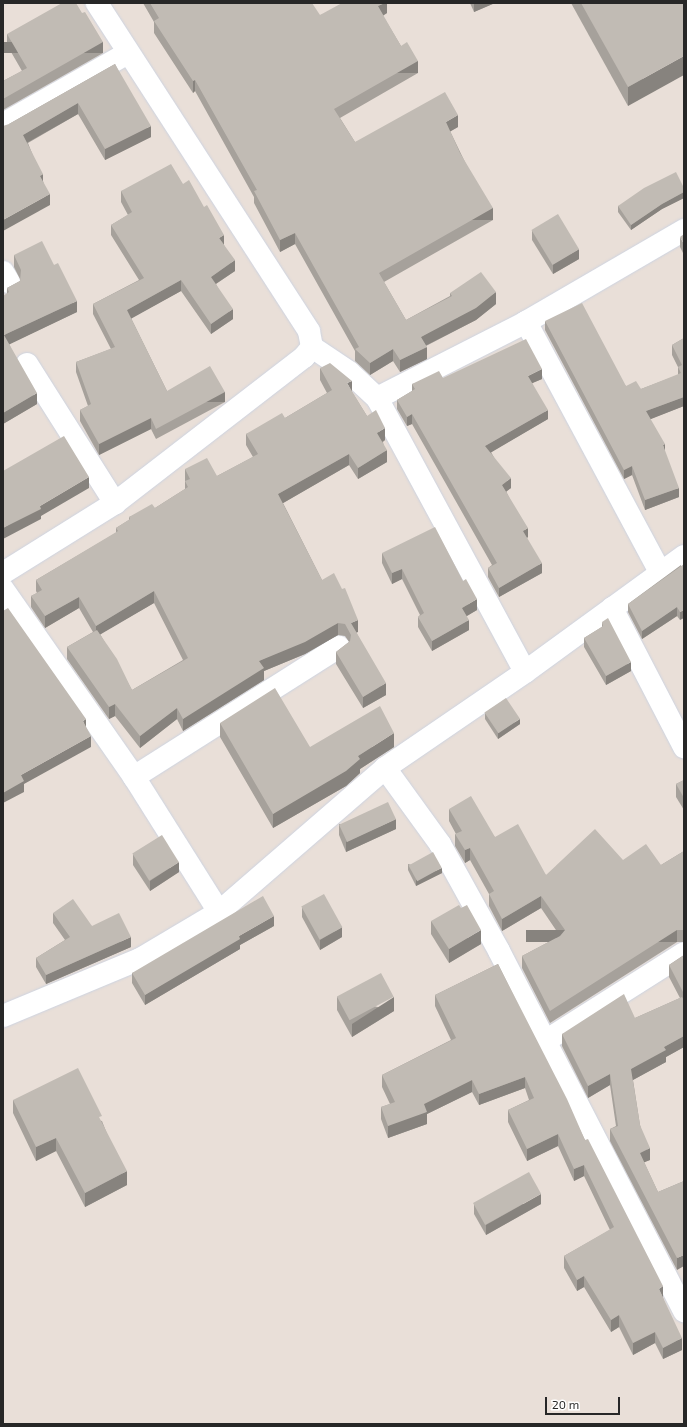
<!DOCTYPE html>
<style>
body{margin:0}
#map{position:relative;width:687px;height:1427px;overflow:hidden;background:#e9dfd8;font-family:"Exo 2",sans-serif}
div>[style]{position:absolute}
.roads{filter:drop-shadow(0 0 1px #cdd3e0) drop-shadow(0 0 1px #cdd3e0)}
.minor>*{height:22px;margin:-11px;padding:0 11px;transform-origin:11px;border-radius:11px;background:#fff}
.wall>*{inset:0;background:#a6a19b}
.shaded-wall>*{inset:0;background:#87837e;transform-origin:0 0}
.building>*{inset:0;background:#c1bbb4;transform-origin:0 0}
span{translate:-50% -50%;white-space:nowrap;text-align:center;line-height:1.15;-webkit-text-stroke:3px #fff;paint-order:stroke}
.frame{position:absolute;inset:0;border:4px solid #272727;pointer-events:none}
.scale{position:absolute;left:545px;top:1397px;width:75px;height:18px;box-sizing:border-box;border:2px solid #272727;border-top:0;padding-left:5px;font-size:12px;line-height:14px;white-space:nowrap;color:#272727;-webkit-text-stroke:3px #fff;paint-order:stroke}
</style>
<div id="map">
<div class="roads">
<div class="minor">
<i style="left:3px;top:124px;width:144px;rotate:-29.6deg"></i>
<i style="left:3px;top:272px;width:12px;rotate:59deg"></i>
<i style="left:526px;top:322px;width:284px;rotate:61.8deg"></i>
<i style="left:312px;top:347px;width:45px;rotate:34deg"></i>
<i style="left:349px;top:372px;width:38px;rotate:43deg"></i>
<i style="left:377px;top:398px;width:311px;rotate:61.6deg"></i>
<i style="left:27px;top:364px;width:165px;rotate:57.7deg"></i>
<i style="left:377px;top:398px;width:167px;rotate:-27deg"></i>
<i style="left:526px;top:322px;width:183px;rotate:-30.2deg"></i>
<i style="left:3px;top:573px;width:132px;rotate:-32deg"></i>
<i style="left:115px;top:503px;width:239px;rotate:-37.7deg"></i>
<i style="left:304px;top:357px;width:13px;rotate:-51deg"></i>
<i style="left:312px;top:347px;width:16px;rotate:-101deg"></i>
<i style="left:309px;top:331px;width:391px;rotate:-122.9deg"></i>
<i style="left:3px;top:589px;width:229px;rotate:55.1deg"></i>
<i style="left:134px;top:777px;width:160px;rotate:57.8deg"></i>
<i style="left:612px;top:608px;width:157px;rotate:62.6deg"></i>
<i style="left:385px;top:768px;width:170px;rotate:-34.4deg"></i>
<i style="left:525px;top:672px;width:197px;rotate:-36.1deg"></i>
<i style="left:134px;top:777px;width:243px;rotate:-32.4deg"></i>
<i style="left:3px;top:1016px;width:148px;rotate:-22.6deg"></i>
<i style="left:140px;top:959px;width:92px;rotate:-30.7deg"></i>
<i style="left:219px;top:912px;width:220px;rotate:-40.9deg"></i>
<i style="left:385px;top:768px;width:94px;rotate:54.1deg"></i>
<i style="left:440px;top:844px;width:122px;rotate:61.1deg"></i>
<i style="left:499px;top:951px;width:405px;rotate:62.8deg"></i>
<i style="left:547px;top:1040px;width:162px;rotate:-32.4deg"></i>
</div>
</div>
<div class="wall">
<i style="clip-path:polygon(143px 3px,235px 3px,320px 15px,387px 3px,387px 13px,383px 16px,401px 46px,418px 73px,340px 118px,355px 142px,458px 127px,450px 131px,493px 220px,384px 282px,406px 320px,450px 296px,450px 293px,496px 304px,476px 320px,426px 346px,427px 359px,400px 372px,393px 361px,370px 375px,355px 361px,355px 351px,295px 244px,280px 252px,254px 203px,254px 197px,195px 91px,193px 93px,154px 33px,154px 22px)"></i>
<i style="clip-path:polygon(470px 3px,495px 3px,474px 12px)"></i>
<i style="clip-path:polygon(571px 3px,684px 3px,628px 106px)"></i>
<i style="clip-path:polygon(7px 34px,103px 53px,3px 110px,3px 81px,22px 71px,7px 45px)"></i>
<i style="clip-path:polygon(115px 64px,151px 137px,105px 160px,78px 114px,28px 143px,43px 181px,50px 205px,9px 124px)"></i>
<i style="clip-path:polygon(183px 184px,224px 245px,235px 271px,216px 284px,233px 319px,211px 334px,181px 291px,131px 318px,167px 391px,225px 402px,156px 439px,151px 429px,99px 455px,80px 421px,80px 410px,88px 406px,76px 372px,76px 362px,111px 349px,93px 314px,93px 304px,139px 280px,111px 235px,111px 225px,128px 215px,121px 202px,121px 191px)"></i>
<i style="clip-path:polygon(684px 188px,684px 198px,662px 209px,631px 230px,618px 212px,618px 206px)"></i>
<i style="clip-path:polygon(532px 230px,579px 259px,553px 274px,532px 240px)"></i>
<i style="clip-path:polygon(680px 237px,684px 244px,684px 255px,680px 247px)"></i>
<i style="clip-path:polygon(14px 255px,54px 265px,77px 312px,9px 344px,37px 404px,3px 424px,7px 288px,20px 281px,20px 279px,14px 267px)"></i>
<i style="clip-path:polygon(545px 321px,626px 386px,641px 389px,678px 375px,678px 367px,672px 355px,672px 345px,684px 338px,684px 406px,650px 419px,665px 453px,679px 497px,645px 510px,632px 475px,624px 479px,545px 330px)"></i>
<i style="clip-path:polygon(evenodd,320px 368px,352px 392px,367px 416px,385px 440px,383px 442px,387px 462px,358px 479px,349px 465px,283px 503px,322px 580px,358px 632px,356px 632px,386px 695px,363px 708px,336px 664px,336px 652px,349px 642px,345px 636px,338px 635px,305px 654px,264px 671px,264px 680px,183px 731px,177px 719px,140px 748px,115px 716px,109px 719px,67px 659px,67px 647px,93px 632px,79px 608px,45px 628px,31px 607px,31px 596px,37px 593px,36px 591px,36px 580px,116px 533px,116px 528px,129px 520px,129px 517px,155px 508px,185px 489px,185px 469px,217px 476px,253px 457px,246px 445px,246px 434px,285px 418px,327px 393px,320px 380px,320px 368px,154px 603px,183px 660px,132px 690px,100px 634px,154px 603px)"></i>
<i style="clip-path:polygon(443px 378px,542px 379px,532px 383px,548px 419px,491px 452px,511px 488px,506px 491px,528px 537px,527px 538px,542px 573px,499px 597px,488px 577px,488px 568px,492px 565px,412px 424px,407px 426px,397px 409px,397px 400px,412px 391px,412px 384px)"></i>
<i style="clip-path:polygon(382px 553px,477px 610px,466px 616px,469px 630px,432px 651px,418px 627px,418px 617px,420px 615px,402px 579px,392px 584px,382px 563px)"></i>
<i style="clip-path:polygon(681px 565px,680px 620px,677px 616px,642px 639px,628px 612px,628px 604px)"></i>
<i style="clip-path:polygon(602px 622px,631px 671px,606px 685px,584px 647px,584px 638px,602px 627px)"></i>
<i style="clip-path:polygon(485px 713px,520px 724px,498px 739px,485px 719px)"></i>
<i style="clip-path:polygon(220px 723px,310px 747px,394px 747px,360px 769px,360px 773px,346px 786px,273px 828px,220px 737px)"></i>
<i style="clip-path:polygon(684px 780px,684px 810px,676px 797px,676px 784px)"></i>
<i style="clip-path:polygon(449px 809px,495px 837px,546px 875px,623px 860px,661px 865px,684px 851px,684px 942px,677px 942px,550px 1023px,522px 968px,522px 956px,560px 936px,541px 908px,502px 931px,489px 906px,489px 894px,470px 860px,465px 863px,455px 846px,455px 834px,456px 834px,449px 821px)"></i>
<i style="clip-path:polygon(339px 824px,396px 829px,346px 852px,339px 835px)"></i>
<i style="clip-path:polygon(133px 854px,179px 872px,150px 891px,133px 865px)"></i>
<i style="clip-path:polygon(408px 864px,442px 873px,416px 886px,408px 870px)"></i>
<i style="clip-path:polygon(302px 907px,342px 937px,320px 950px,302px 917px)"></i>
<i style="clip-path:polygon(53px 913px,92px 926px,131px 947px,46px 984px,36px 967px,36px 958px,65px 940px,53px 923px)"></i>
<i style="clip-path:polygon(431px 921px,481px 944px,449px 963px,431px 934px)"></i>
<i style="clip-path:polygon(274px 926px,240px 945px,240px 949px,145px 1005px,132px 983px,132px 973px)"></i>
<i style="clip-path:polygon(684px 955px,684px 1047px,666px 1057px,666px 1062px,633px 1080px,640px 1125px,650px 1160px,644px 1162px,658px 1192px,684px 1181px,677px 1270px,610px 1141px,610px 1129px,616px 1126px,610px 1085px,588px 1098px,562px 1046px,562px 1034px,635px 1018px,680px 998px,669px 977px,669px 965px)"></i>
<i style="clip-path:polygon(498px 964px,663px 1298px,682px 1350px,663px 1359px,655px 1343px,633px 1355px,619px 1327px,611px 1332px,584px 1287px,577px 1291px,564px 1268px,564px 1256px,610px 1230px,584px 1176px,574px 1181px,558px 1146px,527px 1161px,508px 1122px,508px 1110px,529px 1100px,525px 1088px,479px 1105px,472px 1092px,427px 1114px,427px 1124px,388px 1138px,381px 1119px,381px 1107px,390px 1104px,382px 1087px,382px 1075px,451px 1040px,435px 1006px,435px 995px)"></i>
<i style="clip-path:polygon(337px 997px,394px 1011px,352px 1037px,337px 1010px)"></i>
<i style="clip-path:polygon(13px 1100px,102px 1121px,127px 1185px,85px 1207px,56px 1151px,36px 1161px,13px 1113px)"></i>
<i style="clip-path:polygon(474px 1204px,541px 1204px,486px 1235px,474px 1214px)"></i>
</div>
<div class="shaded-wall">
<i style="clip-path:polygon(385px 3px,387px 3px,387px 13px,378px 18px,378px 6px)"></i>
<i style="clip-path:polygon(474px 3px,495px 3px,474px 12px)"></i>
<i style="left:103px;top:42px;width:11px;height:115px;rotate:90deg"></i>
<i style="clip-path:polygon(684px 56px,684px 75px,628px 106px,628px 87px)"></i>
<i style="left:418px;top:61px;width:12px;height:97px;rotate:90deg"></i>
<i style="clip-path:polygon(195px 80px,195px 91px,193px 93px,193px 81px)"></i>
<i style="clip-path:polygon(78px 103px,78px 114px,23px 145px,23px 135px)"></i>
<i style="clip-path:polygon(458px 115px,458px 127px,446px 134px,446px 122px)"></i>
<i style="clip-path:polygon(151px 126px,151px 137px,105px 160px,105px 149px)"></i>
<i style="clip-path:polygon(43px 174px,43px 185px,40px 176px)"></i>
<i style="clip-path:polygon(684px 192px,684px 198px,662px 209px,631px 230px,631px 225px,662px 204px)"></i>
<i style="clip-path:polygon(50px 194px,50px 205px,3px 231px,3px 220px)"></i>
<i style="left:493px;top:208px;width:12px;height:131px;rotate:90deg"></i>
<i style="clip-path:polygon(295px 233px,295px 244px,280px 252px,280px 240px)"></i>
<i style="clip-path:polygon(224px 235px,224px 245px,219px 238px)"></i>
<i style="clip-path:polygon(579px 249px,579px 259px,553px 274px,553px 264px)"></i>
<i style="clip-path:polygon(235px 260px,235px 271px,211px 287px,211px 277px)"></i>
<i style="clip-path:polygon(181px 280px,181px 291px,127px 321px,127px 310px)"></i>
<i style="clip-path:polygon(496px 292px,496px 304px,476px 320px,421px 348px,421px 337px)"></i>
<i style="clip-path:polygon(77px 301px,77px 312px,4px 347px,4px 335px)"></i>
<i style="clip-path:polygon(233px 309px,233px 319px,211px 334px,211px 324px)"></i>
<i style="clip-path:polygon(427px 347px,427px 359px,400px 372px,400px 360px)"></i>
<i style="clip-path:polygon(393px 349px,393px 361px,370px 375px,370px 363px)"></i>
<i style="clip-path:polygon(542px 369px,542px 379px,528px 385px,528px 376px)"></i>
<i style="clip-path:polygon(352px 381px,352px 392px,347px 383px)"></i>
<i style="left:225px;top:392px;width:10px;height:78px;rotate:90deg"></i>
<i style="clip-path:polygon(37px 393px,37px 404px,3px 424px,3px 413px)"></i>
<i style="clip-path:polygon(684px 397px,684px 406px,646px 421px,646px 411px)"></i>
<i style="clip-path:polygon(548px 410px,548px 419px,485px 456px,485px 446px)"></i>
<i style="clip-path:polygon(412px 414px,412px 424px,407px 426px,407px 417px)"></i>
<i style="clip-path:polygon(151px 418px,151px 429px,99px 455px,99px 444px)"></i>
<i style="clip-path:polygon(385px 428px,385px 440px,377px 445px,377px 433px)"></i>
<i style="clip-path:polygon(665px 444px,665px 453px,663px 445px)"></i>
<i style="clip-path:polygon(387px 450px,387px 462px,358px 479px,358px 468px)"></i>
<i style="clip-path:polygon(349px 454px,349px 465px,278px 506px,278px 494px)"></i>
<i style="clip-path:polygon(632px 466px,632px 475px,624px 479px,624px 470px)"></i>
<i style="clip-path:polygon(89px 477px,89px 488px,41px 516px,41px 519px,3px 539px,3px 528px)"></i>
<i style="clip-path:polygon(511px 478px,511px 488px,502px 495px,502px 485px)"></i>
<i style="clip-path:polygon(679px 488px,679px 497px,645px 510px,645px 500px)"></i>
<i style="clip-path:polygon(528px 528px,528px 537px,523px 540px,523px 531px)"></i>
<i style="clip-path:polygon(542px 563px,542px 573px,499px 597px,499px 588px)"></i>
<i style="clip-path:polygon(402px 569px,402px 579px,392px 584px,392px 573px)"></i>
<i style="clip-path:polygon(154px 591px,154px 603px,96px 637px,96px 626px)"></i>
<i style="clip-path:polygon(79px 597px,79px 608px,45px 628px,45px 616px)"></i>
<i style="clip-path:polygon(477px 599px,477px 610px,462px 619px,462px 608px)"></i>
<i style="clip-path:polygon(677px 607px,677px 616px,642px 639px,642px 631px)"></i>
<i style="clip-path:polygon(684px 610px,684px 618px,680px 620px,680px 612px)"></i>
<i style="clip-path:polygon(358px 620px,358px 632px,351px 635px,351px 623px)"></i>
<i style="clip-path:polygon(469px 620px,469px 630px,432px 651px,432px 641px)"></i>
<i style="clip-path:polygon(338px 623px,338px 635px,305px 654px,264px 671px,264px 680px,183px 731px,183px 719px,259px 661px)"></i>
<i style="clip-path:polygon(631px 662px,631px 671px,606px 685px,606px 676px)"></i>
<i style="clip-path:polygon(386px 683px,386px 695px,363px 708px,363px 697px)"></i>
<i style="clip-path:polygon(115px 704px,115px 716px,109px 719px,109px 707px)"></i>
<i style="clip-path:polygon(177px 708px,177px 719px,140px 748px,140px 736px)"></i>
<i style="clip-path:polygon(86px 719px,86px 730px,83px 721px)"></i>
<i style="clip-path:polygon(520px 719px,520px 724px,498px 739px,498px 733px)"></i>
<i style="clip-path:polygon(394px 733px,394px 747px,360px 769px,360px 773px,346px 786px,273px 828px,273px 814px,358px 756px)"></i>
<i style="clip-path:polygon(91px 736px,91px 747px,24px 784px,24px 792px,3px 803px,3px 793px,21px 775px)"></i>
<i style="clip-path:polygon(396px 819px,396px 829px,346px 852px,346px 842px)"></i>
<i style="clip-path:polygon(470px 848px,470px 860px,465px 863px,465px 850px)"></i>
<i style="clip-path:polygon(179px 862px,179px 872px,150px 891px,150px 881px)"></i>
<i style="clip-path:polygon(442px 868px,442px 873px,416px 886px,416px 880px)"></i>
<i style="clip-path:polygon(541px 896px,541px 908px,502px 931px,502px 919px)"></i>
<i style="clip-path:polygon(274px 916px,274px 926px,240px 945px,240px 949px,145px 1005px,145px 995px,239px 936px)"></i>
<i style="clip-path:polygon(342px 927px,342px 937px,320px 950px,320px 940px)"></i>
<i style="clip-path:polygon(481px 930px,481px 944px,449px 963px,449px 949px)"></i>
<i style="left:677px;top:930px;width:12px;height:151px;rotate:90deg"></i>
<i style="clip-path:polygon(131px 937px,131px 947px,46px 984px,46px 975px)"></i>
<i style="left:683px;top:992px;width:1px;height:12px"></i>
<i style="clip-path:polygon(394px 997px,394px 1011px,352px 1037px,352px 1024px)"></i>
<i style="clip-path:polygon(684px 1036px,684px 1047px,666px 1057px,666px 1062px,631px 1081px,631px 1069px,664px 1047px)"></i>
<i style="clip-path:polygon(610px 1074px,610px 1085px,588px 1098px,588px 1086px)"></i>
<i style="clip-path:polygon(525px 1077px,525px 1088px,479px 1105px,479px 1094px)"></i>
<i style="clip-path:polygon(472px 1080px,472px 1092px,427px 1114px,427px 1124px,388px 1138px,388px 1126px,424px 1104px)"></i>
<i style="clip-path:polygon(558px 1134px,558px 1146px,527px 1161px,527px 1149px)"></i>
<i style="clip-path:polygon(56px 1138px,56px 1151px,36px 1161px,36px 1147px)"></i>
<i style="clip-path:polygon(650px 1148px,650px 1160px,640px 1164px,640px 1153px)"></i>
<i style="clip-path:polygon(584px 1165px,584px 1176px,574px 1181px,574px 1169px)"></i>
<i style="clip-path:polygon(127px 1171px,127px 1185px,85px 1207px,85px 1193px)"></i>
<i style="clip-path:polygon(541px 1194px,541px 1204px,486px 1235px,486px 1225px)"></i>
<i style="clip-path:polygon(684px 1255px,684px 1266px,677px 1270px,677px 1258px)"></i>
<i style="clip-path:polygon(584px 1276px,584px 1287px,577px 1291px,577px 1280px)"></i>
<i style="clip-path:polygon(663px 1286px,663px 1298px,659px 1289px)"></i>
<i style="clip-path:polygon(619px 1315px,619px 1327px,611px 1332px,611px 1320px)"></i>
<i style="clip-path:polygon(655px 1332px,655px 1343px,633px 1355px,633px 1343px)"></i>
<i style="clip-path:polygon(682px 1338px,682px 1350px,663px 1359px,663px 1348px)"></i>
</div>
<div class="building">
<i style="clip-path:polygon(62px 3px,76px 3px,82px 13px,85px 12px,103px 42px,3px 99px,3px 81px,27px 68px,7px 34px)"></i>
<i style="clip-path:polygon(150px 3px,312px 3px,320px 15px,342px 3px,385px 3px,378px 6px,401px 46px,407px 42px,418px 61px,334px 109px,355px 142px,445px 92px,458px 115px,446px 122px,460px 153px,493px 208px,379px 273px,406px 320px,452px 296px,450px 293px,481px 272px,496px 292px,476px 308px,421px 337px,427px 347px,400px 360px,393px 349px,370px 363px,355px 349px,359px 347px,295px 233px,280px 240px,254px 191px,257px 190px,195px 80px,193px 81px,154px 21px,159px 18px)"></i>
<i style="clip-path:polygon(581px 3px,684px 3px,684px 56px,628px 87px)"></i>
<i style="clip-path:polygon(115px 64px,151px 126px,105px 149px,78px 103px,23px 135px,43px 174px,40px 176px,50px 194px,3px 220px,3px 126px,9px 124px)"></i>
<i style="clip-path:polygon(171px 164px,183px 184px,189px 180px,204px 207px,207px 205px,224px 235px,219px 238px,235px 260px,211px 277px,233px 309px,211px 324px,181px 280px,127px 310px,167px 391px,210px 366px,225px 392px,156px 429px,151px 418px,99px 444px,80px 410px,91px 404px,76px 362px,115px 347px,93px 304px,144px 278px,111px 225px,132px 212px,121px 191px)"></i>
<i style="clip-path:polygon(676px 172px,684px 188px,684px 192px,662px 204px,631px 225px,618px 206px,644px 188px)"></i>
<i style="left:558px;top:214px;width:41px;height:31px;rotate:59deg"></i>
<i style="clip-path:polygon(684px 234px,684px 244px,680px 237px)"></i>
<i style="clip-path:polygon(42px 241px,54px 265px,58px 263px,77px 301px,4px 335px,37px 393px,3px 413px,3px 296px,9px 292px,7px 288px,20px 281px,21px 270px,14px 255px)"></i>
<i style="clip-path:polygon(582px 303px,626px 386px,636px 381px,641px 389px,681px 373px,678px 367px,682px 365px,672px 345px,684px 338px,684px 397px,646px 411px,665px 444px,663px 445px,679px 488px,645px 500px,632px 466px,624px 470px,545px 321px)"></i>
<i style="clip-path:polygon(526px 339px,542px 369px,528px 376px,548px 410px,485px 446px,511px 478px,502px 485px,528px 528px,523px 531px,542px 563px,499px 588px,488px 568px,497px 563px,412px 414px,407px 417px,397px 400px,415px 389px,412px 384px,439px 371px,443px 378px)"></i>
<i style="clip-path:polygon(330px 363px,352px 381px,347px 383px,367px 416px,376px 410px,385px 428px,377px 433px,387px 450px,358px 468px,349px 454px,278px 494px,322px 580px,334px 573px,342px 589px,345px 588px,358px 620px,351px 623px,386px 683px,363px 697px,336px 652px,350px 641px,351px 635px,345px 624px,338px 623px,305px 642px,259px 661px,264px 668px,183px 719px,177px 708px,140px 736px,115px 704px,109px 707px,67px 647px,97px 630px,117px 659px,132px 690px,188px 658px,154px 591px,96px 626px,79px 597px,45px 616px,31px 596px,42px 590px,36px 580px,118px 531px,116px 528px,130px 519px,129px 517px,152px 504px,155px 508px,188px 487px,185px 481px,190px 479px,185px 469px,207px 458px,217px 476px,258px 454px,246px 434px,282px 413px,285px 418px,332px 390px,320px 368px)"></i>
<i style="clip-path:polygon(64px 436px,89px 477px,40px 506px,41px 509px,3px 528px,3px 471px)"></i>
<i style="clip-path:polygon(435px 527px,463px 581px,466px 579px,477px 599px,462px 608px,469px 620px,432px 641px,418px 617px,424px 613px,402px 569px,392px 573px,382px 553px)"></i>
<i style="clip-path:polygon(684px 564px,684px 610px,680px 612px,677px 607px,642px 631px,628px 604px)"></i>
<i style="clip-path:polygon(8px 608px,86px 719px,83px 721px,91px 736px,21px 775px,24px 781px,3px 793px,3px 611px)"></i>
<i style="clip-path:polygon(608px 618px,631px 662px,606px 676px,584px 638px,603px 626px,602px 622px)"></i>
<i style="clip-path:polygon(275px 688px,310px 747px,380px 706px,394px 733px,358px 756px,360px 759px,346px 771px,273px 814px,220px 723px)"></i>
<i style="left:506px;top:698px;width:25px;height:26px;rotate:56deg"></i>
<i style="clip-path:polygon(684px 780px,684px 798px,676px 784px)"></i>
<i style="clip-path:polygon(471px 796px,495px 837px,518px 824px,546px 875px,595px 829px,623px 860px,646px 844px,661px 865px,684px 851px,684px 930px,677px 930px,550px 1011px,522px 956px,560px 936px,565px 930px,541px 896px,502px 919px,489px 894px,494px 891px,470px 848px,465px 850px,455px 834px,462px 831px,449px 809px)"></i>
<i style="left:388px;top:802px;width:19px;height:54px;rotate:65deg"></i>
<i style="left:162px;top:835px;width:32px;height:35px;rotate:58deg"></i>
<i style="left:433px;top:852px;width:18px;height:28px;rotate:61deg"></i>
<i style="left:324px;top:894px;width:38px;height:26px;rotate:61deg"></i>
<i style="clip-path:polygon(263px 896px,274px 916px,239px 936px,240px 939px,145px 995px,132px 973px)"></i>
<i style="clip-path:polygon(73px 899px,92px 926px,119px 913px,131px 937px,46px 975px,36px 958px,70px 937px,53px 913px)"></i>
<i style="clip-path:polygon(459px 905px,461px 908px,467px 905px,481px 930px,449px 949px,431px 921px)"></i>
<i style="clip-path:polygon(684px 955px,684px 992px,683px 992px,669px 965px)"></i>
<i style="clip-path:polygon(498px 964px,567px 1099px,585px 1140px,588px 1139px,663px 1286px,659px 1289px,682px 1338px,663px 1348px,655px 1332px,633px 1343px,619px 1315px,611px 1320px,584px 1276px,577px 1280px,564px 1256px,614px 1227px,584px 1165px,574px 1169px,558px 1134px,527px 1149px,508px 1110px,534px 1098px,525px 1077px,479px 1094px,472px 1080px,424px 1104px,427px 1112px,388px 1126px,381px 1107px,395px 1102px,382px 1075px,456px 1038px,435px 995px)"></i>
<i style="left:381px;top:973px;width:27px;height:50px;rotate:62deg"></i>
<i style="clip-path:polygon(624px 994px,635px 1018px,682px 997px,684px 1000px,684px 1036px,664px 1047px,666px 1050px,631px 1069px,640px 1125px,650px 1148px,640px 1153px,658px 1192px,684px 1181px,684px 1255px,677px 1258px,610px 1129px,618px 1126px,610px 1074px,588px 1086px,562px 1034px)"></i>
<i style="clip-path:polygon(78px 1068px,102px 1116px,99px 1117px,127px 1171px,85px 1193px,56px 1138px,36px 1147px,13px 1100px)"></i>
<i style="left:529px;top:1172px;width:25px;height:64px;rotate:61deg"></i>
</div>
<div class="frame"></div>
<div class="scale">20 m</div>
</div>
